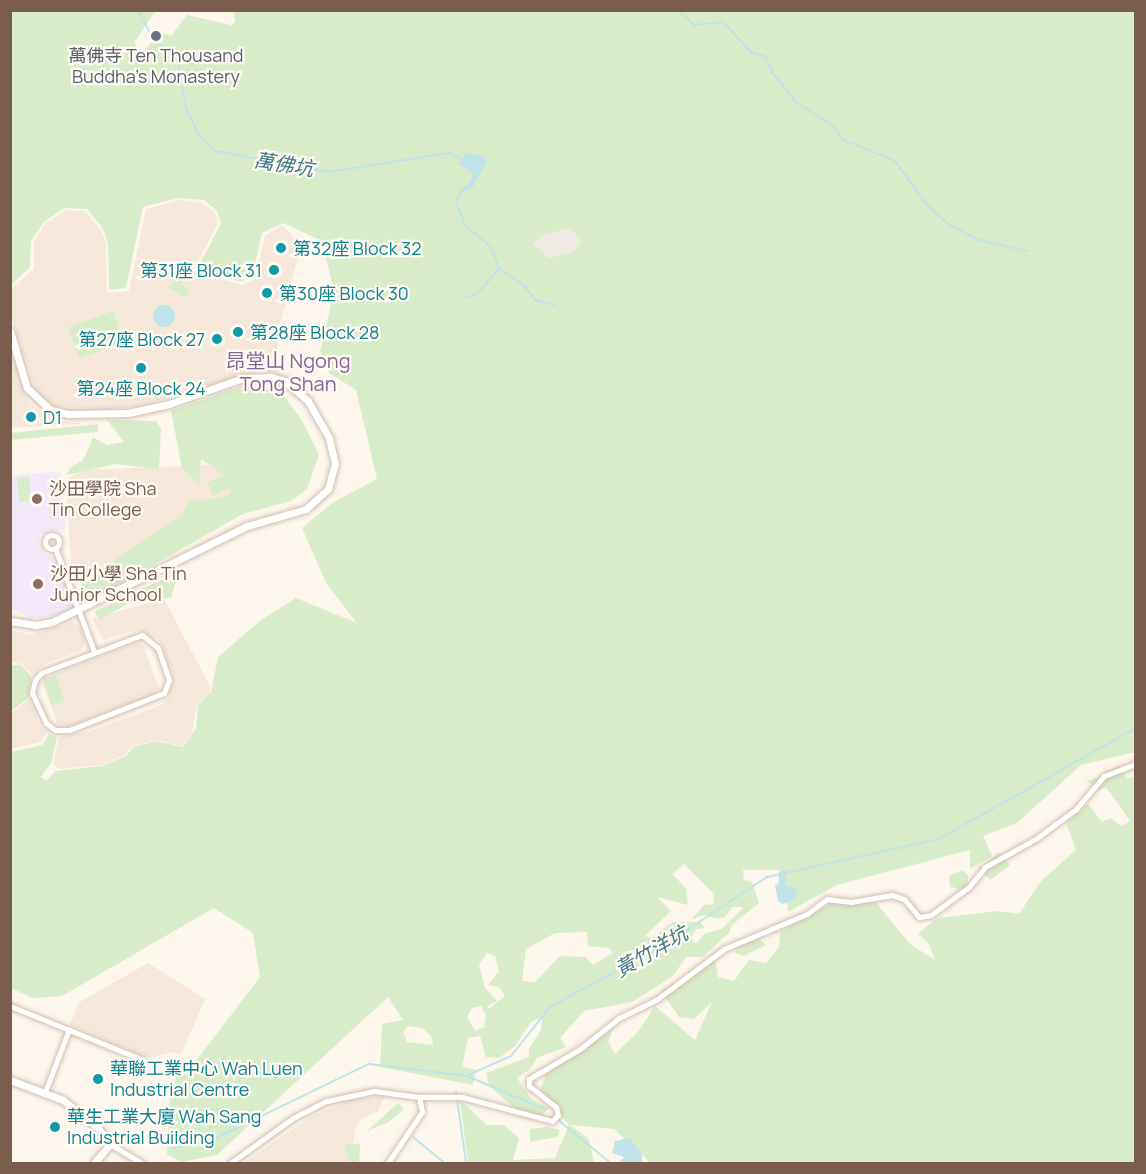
<!DOCTYPE html>
<meta charset="utf-8">
<style>
body{margin:0}
#map{position:relative;width:1146px;height:1174px;overflow:hidden;background:#fdf6ec;font-family:Manrope,"Noto Sans TC",sans-serif}
div>[style]{position:absolute}
.residential>*{inset:0;background:#f5e8da}
.industrial>*{inset:0;background:#efe9e4}
.education>*{inset:0;background:#f3e8fa}
.green>*{inset:0;background:#d8ecc9;transform-origin:0 0}
.water>*{inset:0;background:#bfe3e8}
.round{border-radius:50%}
.stream>*{height:2px;margin:-1px;padding:0 1px;transform-origin:1px;border-radius:1px;background:#bfe3e8}
.canal>*{height:7px;margin:-3.5px;padding:0 3.5px;transform-origin:3.5px;border-radius:3.5px;background:#bfe3e8}
.roads{filter:drop-shadow(0 0 2px #d1beb0) drop-shadow(0 0 2px #d1beb0)}
.minor>*{height:5px;margin:-2.5px;padding:0 2.5px;transform-origin:2.5px;border-radius:2.5px;background:#fff}
.minor>.ring{margin:-2.5px;padding:0;box-sizing:content-box;background:none;border:5px solid #fff;border-radius:50%}
.tertiary>*{height:7px;margin:-3.5px;padding:0 3.5px;transform-origin:3.5px;border-radius:3.5px;background:#fff}
.dots>*{width:16px;height:16px;translate:-50% -50%;box-sizing:border-box;border:3px solid #fffaf3;border-radius:50%}
span{translate:-50% -50%;white-space:nowrap;text-align:center;line-height:1.15;-webkit-text-stroke:4.5px #fffaf3;paint-order:stroke}
.worship-label{font-size:18px;color:#5b616d}
.culture-label{font-size:18px;color:#0d838f}
.left{translate:0 -50%;text-align:left}
.right{translate:-100% -50%;text-align:right}
.education-label{font-size:18px;color:#785e54}
.water-label{font-size:20px;color:#437c86;font-style:italic}
.neighbourhood-label{font-size:20px;color:#846695}
.frame{position:absolute;inset:0;border:12px solid #7a5c4d;pointer-events:none}
</style>
<div id="map">
<div class="residential">
<i style="clip-path:polygon(178px 200px,203px 203px,215px 212px,218px 223px,193px 271px,242px 285px,255px 279px,265px 236px,282px 225px,301px 245px,277px 337px,279px 373px,261px 371px,141px 405px,116px 409px,57px 407px,37px 394px,11px 316px,10px 290px,34px 269px,34px 241px,46px 223px,66px 210px,85px 211px,100px 229px,106px 243px,107px 293px,129px 291px,146px 209px)"></i>
<i style="clip-path:polygon(10px 349px,29px 403px,49px 419px,82px 424px,11px 428px)"></i>
<i style="clip-path:polygon(234px 464px,254px 484px,99px 581px,72px 572px,65px 481px,81px 470px)"></i>
<i style="clip-path:polygon(164px 599px,211px 688px,208px 695px,197px 704px,192px 734px,182px 746px,156px 740px,132px 746px,126px 754px,102px 765px,59px 769px,53px 764px,59px 737px,90px 731px,161px 705px,170px 695px,173px 674px,159px 639px,136px 630px,103px 640px,92px 618px)"></i>
<i style="clip-path:polygon(72px 622px,80px 626px,86px 642px,82px 650px,46px 663px,32px 674px,22px 664px,11px 662px,11px 630px,31px 635px)"></i>
<i style="clip-path:polygon(138px 642px,144px 646px,159px 689px,156px 694px,68px 726px,58px 725px,42px 682px,44px 678px)"></i>
<i style="clip-path:polygon(30px 699px,39px 724px,47px 733px,41px 742px,11px 749px,10px 714px)"></i>
<i style="clip-path:polygon(148px 963px,205px 999px,181px 1055px,173px 1052px,148px 1058px,70px 1025px,78px 1003px)"></i>
<i style="clip-path:polygon(385px 1096px,378px 1111px,362px 1119px,356px 1128px,348px 1163px,242px 1164px,312px 1116px,352px 1100px)"></i>
</div>
<div class="industrial">
<i style="clip-path:polygon(565px 228px,572px 229px,582px 239px,573px 252px,547px 258px,534px 246px,541px 236px)"></i>
</div>
<div class="education">
<i style="clip-path:polygon(60px 471px,66px 529px,39px 535px,42px 552px,58px 560px,74px 607px,55px 616px,31px 618px,11px 609px,11px 476px)"></i>
</div>
<div class="green">
<i style="clip-path:polygon(evenodd,234px 10px,1135px 11px,1135px 752px,1081px 765px,1017px 823px,983px 836px,992px 856px,970px 869px,970px 850px,837px 885px,788px 912px,784px 870px,743px 870px,744px 880px,752px 882px,759px 903px,732px 925px,729px 933px,702px 957px,686px 957px,673px 976px,632px 1002px,584px 1011px,560px 1038px,566px 1047px,537px 1058px,530px 1069px,517px 1078px,531px 1099px,550px 1108px,540px 1116px,518px 1111px,489px 1086px,486px 1073px,529px 1057px,529px 1049px,541px 1030px,542px 1017px,531px 1022px,515px 1046px,499px 1058px,486px 1057px,480px 1036px,468px 1038px,462px 1067px,476px 1070px,473px 1085px,380px 1067px,382px 1024px,403px 1020px,388px 997px,217px 1155px,181px 1162px,167px 1154px,170px 1096px,180px 1066px,189px 1070px,260px 977px,253px 933px,214px 908px,62px 996px,32px 998px,11px 988px,11px 752px,42px 745px,49px 734px,57px 738px,51px 763px,41px 777px,46px 781px,56px 771px,102px 766px,127px 755px,133px 747px,156px 741px,183px 747px,196px 728px,198px 705px,211px 692px,218px 657px,261px 620px,296px 598px,357px 623px,326px 583px,302px 528px,332px 503px,377px 479px,356px 390px,329px 373px,320px 351px,334px 292px,322px 241px,283px 223px,262px 233px,252px 277px,241px 282px,197px 269px,221px 224px,217px 211px,204px 200px,178px 198px,143px 207px,126px 288px,109px 290px,108px 243px,102px 227px,87px 209px,64px 208px,44px 222px,31px 241px,30px 267px,11px 285px,11px 11px,155px 11px,134px 43px,144px 52px,159px 32px,171px 36px,187px 15px,231px 25px,235px 22px,234px 10px,568px 228px,582px 239px,573px 252px,548px 258px,534px 245px,541px 236px,568px 228px,234px 10px,684px 864px,714px 894px,713px 904px,704px 905px,692px 919px,704px 915px,718px 919px,725px 917px,732px 907px,744px 907px,723px 928px,704px 934px,696px 944px,691px 938px,696px 929px,705px 928px,700px 922px,673px 922px,652px 938px,645px 936px,671px 911px,657px 897px,688px 905px,686px 888px,672px 874px,684px 864px,234px 10px,587px 932px,588px 946px,609px 948px,613px 953px,593px 965px,585px 957px,560px 956px,535px 982px,522px 981px,526px 949px,555px 933px,587px 932px,234px 10px,487px 953px,495px 956px,499px 971px,488px 985px,499px 987px,505px 996px,489px 1009px,487px 1006px,497px 1001px,485px 988px,479px 965px,487px 953px,234px 10px,481px 1006px,486px 1015px,484px 1027px,475px 1031px,467px 1017px,472px 1008px,481px 1006px,234px 10px,408px 1026px,422px 1028px,432px 1037px,433px 1045px,407px 1042px,403px 1032px,408px 1026px)"></i>
<i style="clip-path:polygon(180px 274px,181px 282px,189px 291px,187px 298px,168px 288px)"></i>
<i style="left:113px;top:311px;width:33px;height:48px;rotate:70deg"></i>
<i style="clip-path:polygon(242px 386px,279px 389px,303px 422px,319px 455px,307px 489px,291px 501px,243px 514px,92px 600px,77px 578px,91px 582px,107px 565px,183px 513px,190px 498px,202px 501px,229px 495px,230px 488px,213px 496px,207px 483px,224px 475px,201px 459px,199px 486px,182px 468px,171px 411px)"></i>
<i style="clip-path:polygon(107px 420px,156px 421px,161px 429px,159px 469px,116px 464px,67px 475px,70px 468px,83px 460px,93px 437px,107px 445px,124px 442px)"></i>
<i style="clip-path:polygon(98px 424px,98px 432px,11px 440px,11px 433px)"></i>
<i style="left:29px;top:477px;width:24px;height:12px;rotate:85deg"></i>
<i style="clip-path:polygon(161px 580px,176px 581px,171px 598px,135px 600px,100px 619px,94px 612px)"></i>
<i style="clip-path:polygon(11px 665px,21px 665px,31px 676px,29px 698px,11px 711px)"></i>
<i style="left:56px;top:675px;width:28px;height:14px;rotate:71deg"></i>
<i style="clip-path:polygon(1118px 765px,1126px 778px,1135px 777px,1135px 1163px,651px 1163px,614px 1129px,570px 1125px,589px 1139px,594px 1163px,468px 1163px,460px 1100px,487px 1125px,504px 1125px,519px 1138px,513px 1160px,555px 1158px,569px 1125px,540px 1090px,546px 1074px,615px 1023px,608px 1042px,615px 1054px,638px 1032px,655px 1006px,695px 1040px,712px 1002px,694px 1019px,679px 1017px,661px 991px,715px 960px,718px 977px,734px 981px,749px 960px,766px 963px,779px 947px,780px 932px,836px 901px,873px 899px,910px 944px,935px 960px,928px 943px,918px 934px,937px 918px,998px 911px,1019px 914px,1041px 881px,1076px 850px,1066px 823px,1088px 804px,1102px 822px,1111px 818px,1121px 826px,1130px 821px,1106px 787px,1101px 790px,1086px 781px,1103px 776px)"></i>
<i style="clip-path:polygon(998px 852px,1010px 865px,990px 880px,978px 867px,984px 867px)"></i>
<i style="clip-path:polygon(962px 870px,968px 875px,968px 891px,950px 887px,949px 876px)"></i>
<i style="clip-path:polygon(755px 935px,766px 945px,743px 956px,735px 953px,743px 940px)"></i>
<i style="clip-path:polygon(398px 1103px,404px 1109px,389px 1122px,367px 1131px)"></i>
<i style="clip-path:polygon(547px 1127px,560px 1130px,557px 1137px,530px 1142px,530px 1129px)"></i>
<i style="clip-path:polygon(343px 1144px,360px 1144px,359px 1163px,350px 1163px)"></i>
</div>
<div class="water">
<i style="clip-path:polygon(466px 153px,484px 156px,487px 161px,473px 187px,464px 192px,460px 188px,468px 185px,473px 174px,459px 164px)"></i>
<i class="round" style="left:153px;top:305px;width:22px;height:22px"></i>
<i style="clip-path:polygon(775px 884px,797px 889px,795px 899px,783px 904px,778px 901px)"></i>
<i style="clip-path:polygon(630px 1138px,642px 1154px,642px 1163px,618px 1163px,624px 1157px,612px 1153px,615px 1141px)"></i>
</div>
<div class="stream">
<i style="left:138px;top:10px;width:32px;rotate:62deg"></i>
<i style="left:153px;top:38px;width:35px;rotate:44deg"></i>
<i style="left:178px;top:62px;width:47px;rotate:80.1deg"></i>
<i style="left:186px;top:108px;width:31px;rotate:65deg"></i>
<i style="left:199px;top:136px;width:22px;rotate:43deg"></i>
<i style="left:215px;top:151px;width:116px;rotate:10.4deg"></i>
<i style="left:329px;top:172px;width:121px;rotate:-9deg"></i>
<i style="left:449px;top:153px;width:14px;rotate:25deg"></i>
<i style="left:678px;top:10px;width:22px;rotate:43deg"></i>
<i style="left:694px;top:25px;width:29px;rotate:-6deg"></i>
<i style="left:723px;top:22px;width:41px;rotate:47deg"></i>
<i style="left:751px;top:52px;width:16px;rotate:18deg"></i>
<i style="left:766px;top:57px;width:16px;rotate:68deg"></i>
<i style="left:772px;top:72px;width:40px;rotate:51deg"></i>
<i style="left:797px;top:103px;width:44px;rotate:31.9deg"></i>
<i style="left:834px;top:126px;width:15px;rotate:58deg"></i>
<i style="left:842px;top:139px;width:57px;rotate:22.5deg"></i>
<i style="left:895px;top:161px;width:54px;rotate:54deg"></i>
<i style="left:927px;top:205px;width:30px;rotate:42deg"></i>
<i style="left:949px;top:225px;width:34px;rotate:27deg"></i>
<i style="left:979px;top:240px;width:49px;rotate:12.9deg"></i>
<i style="left:462px;top:191px;width:13px;rotate:119deg"></i>
<i style="left:456px;top:202px;width:25px;rotate:69deg"></i>
<i style="left:465px;top:225px;width:34px;rotate:40deg"></i>
<i style="left:491px;top:247px;width:23px;rotate:70deg"></i>
<i style="left:499px;top:269px;width:32px;rotate:131deg"></i>
<i style="left:478px;top:293px;width:12px;rotate:160deg"></i>
<i style="left:499px;top:269px;width:30px;rotate:33deg"></i>
<i style="left:524px;top:285px;width:19px;rotate:54deg"></i>
<i style="left:535px;top:300px;width:21px;rotate:14deg"></i>
<i style="left:467px;top:1076px;width:84px;rotate:23.2deg"></i>
<i style="left:456px;top:1092px;width:71px;rotate:81.9deg"></i>
<i style="left:558px;top:1120px;width:70px;rotate:39.2deg"></i>
<i style="left:413px;top:1137px;width:43px;rotate:39.3deg"></i>
<i style="left:173px;top:1148px;width:33px;rotate:-9deg"></i>
<i style="left:206px;top:1143px;width:181px;rotate:-25.9deg"></i>
<i style="left:369px;top:1064px;width:98px;rotate:7.1deg"></i>
<i style="left:466px;top:1076px;width:49px;rotate:-24deg"></i>
<i style="left:511px;top:1056px;width:63px;rotate:-51.5deg"></i>
<i style="left:550px;top:1007px;width:128px;rotate:-28.4deg"></i>
<i style="left:663px;top:946px;width:125px;rotate:-33.6deg"></i>
<i style="left:767px;top:877px;width:176px;rotate:-12.5deg"></i>
<i style="left:939px;top:839px;width:226px;rotate:-29.4deg"></i>
</div>
<div class="canal">
<i style="left:781px;top:892px;width:19px;rotate:-87deg"></i>
</div>
<div class="roads">
<div class="minor">
<i class="ring" style="left:45px;top:535px;width:9px;height:9px"></i>
<i style="left:55px;top:548px;width:110px;rotate:69.3deg"></i>
<i style="left:142px;top:635px;width:21px;rotate:39deg"></i>
<i style="left:158px;top:648px;width:34px;rotate:71deg"></i>
<i style="left:169px;top:680px;width:14px;rotate:111deg"></i>
<i style="left:164px;top:693px;width:102px;rotate:158.7deg"></i>
<i style="left:69px;top:730px;width:14px;rotate:180deg"></i>
<i style="left:55px;top:730px;width:11px;rotate:-142deg"></i>
<i style="left:46px;top:723px;width:33px;rotate:-115deg"></i>
<i style="left:32px;top:693px;width:13px;rotate:-77deg"></i>
<i style="left:35px;top:680px;width:9px;rotate:-49deg"></i>
<i style="left:41px;top:673px;width:108px;rotate:-20.6deg"></i>
<i style="left:10px;top:1006px;width:144px;rotate:22.1deg"></i>
<i style="left:45px;top:1092px;width:67px;rotate:-69.1deg"></i>
<i style="left:419px;top:1097px;width:43px"></i>
<i style="left:462px;top:1097px;width:93px;rotate:14.9deg"></i>
<i style="left:552px;top:1121px;width:8px;rotate:-45deg"></i>
<i style="left:558px;top:1115px;width:8px;rotate:-104deg"></i>
<i style="left:556px;top:1107px;width:34px;rotate:-142deg"></i>
<i style="left:529px;top:1086px;width:7px;rotate:-90deg"></i>
<i style="left:529px;top:1079px;width:59px;rotate:-30.5deg"></i>
<i style="left:580px;top:1049px;width:50px;rotate:-38.5deg"></i>
<i style="left:619px;top:1018px;width:41px;rotate:-25.9deg"></i>
<i style="left:656px;top:1000px;width:85px;rotate:-36.9deg"></i>
<i style="left:724px;top:949px;width:90px;rotate:-22.9deg"></i>
<i style="left:807px;top:914px;width:25px;rotate:-37deg"></i>
<i style="left:827px;top:899px;width:24px;rotate:7deg"></i>
<i style="left:851px;top:902px;width:42px;rotate:-9.7deg"></i>
<i style="left:892px;top:895px;width:13px;rotate:18deg"></i>
<i style="left:904px;top:899px;width:23px;rotate:50deg"></i>
<i style="left:919px;top:917px;width:12px;rotate:-9deg"></i>
<i style="left:931px;top:915px;width:47px;rotate:-36.4deg"></i>
<i style="left:969px;top:887px;width:26px;rotate:-51deg"></i>
<i style="left:985px;top:867px;width:60px;rotate:-29.1deg"></i>
<i style="left:1037px;top:838px;width:49px;rotate:-36.6deg"></i>
<i style="left:1076px;top:809px;width:43px;rotate:-49.7deg"></i>
<i style="left:1104px;top:776px;width:34px;rotate:-21deg"></i>
<i style="left:110px;top:1144px;width:39px;rotate:31deg"></i>
<i style="left:229px;top:1164px;width:79px;rotate:-35.7deg"></i>
<i style="left:293px;top:1118px;width:38px;rotate:-27deg"></i>
<i style="left:327px;top:1101px;width:48px;rotate:-12deg"></i>
<i style="left:374px;top:1091px;width:45px;rotate:7.6deg"></i>
<i style="left:387px;top:1164px;width:63px;rotate:-56.1deg"></i>
<i style="left:422px;top:1112px;width:15px;rotate:-101deg"></i>
</div>
<div class="tertiary">
<i style="left:10px;top:331px;width:59px;rotate:73.4deg"></i>
<i style="left:27px;top:388px;width:33px;rotate:43deg"></i>
<i style="left:51px;top:410px;width:17px;rotate:13deg"></i>
<i style="left:68px;top:414px;width:60px;rotate:-1deg"></i>
<i style="left:128px;top:413px;width:42px;rotate:-12.4deg"></i>
<i style="left:169px;top:404px;width:75px;rotate:-19.4deg"></i>
<i style="left:240px;top:379px;width:31px;rotate:-4deg"></i>
<i style="left:271px;top:377px;width:15px;rotate:16deg"></i>
<i style="left:285px;top:381px;width:30px;rotate:41deg"></i>
<i style="left:308px;top:401px;width:43px;rotate:60.4deg"></i>
<i style="left:329px;top:438px;width:26px;rotate:77deg"></i>
<i style="left:335px;top:463px;width:27px;rotate:105deg"></i>
<i style="left:328px;top:489px;width:30px;rotate:138deg"></i>
<i style="left:306px;top:509px;width:61px;rotate:163.9deg"></i>
<i style="left:247px;top:526px;width:217px;rotate:153.8deg"></i>
<i style="left:52px;top:622px;width:16px;rotate:169deg"></i>
<i style="left:36px;top:625px;width:26px;rotate:-171deg"></i>
<i style="left:10px;top:1080px;width:57px;rotate:20.7deg"></i>
<i style="left:63px;top:1100px;width:45px;rotate:38.7deg"></i>
<i style="left:98px;top:1128px;width:20px;rotate:53deg"></i>
<i style="left:110px;top:1144px;width:26px;rotate:130deg"></i>
</div>
</div>
<div class="dots">
<i style="left:156px;top:36px;background:#6b7280"></i>
<i style="left:281px;top:248px;background:#0f9aa8"></i>
<i style="left:274px;top:270px;background:#0f9aa8"></i>
<i style="left:267px;top:293px;background:#0f9aa8"></i>
<i style="left:238px;top:332px;background:#0f9aa8"></i>
<i style="left:217px;top:339px;background:#0f9aa8"></i>
<i style="left:141px;top:368px;background:#0f9aa8"></i>
<i style="left:31px;top:417px;background:#0f9aa8"></i>
<i style="left:37px;top:499px;background:#8d6e63"></i>
<i style="left:38px;top:584px;background:#8d6e63"></i>
<i style="left:98px;top:1079px;background:#0f9aa8"></i>
<i style="left:55px;top:1127px;background:#0f9aa8"></i>
</div>
<div class="worship-label">
<span style="left:156px;top:66px">萬佛寺 Ten Thousand<br>Buddha's Monastery</span>
</div>
<div class="culture-label">
<span class="left" style="left:293px;top:248px">第32座 Block 32</span>
<span class="right" style="left:262px;top:270px">第31座 Block 31</span>
<span class="left" style="left:279px;top:293px">第30座 Block 30</span>
<span class="left" style="left:250px;top:332px">第28座 Block 28</span>
<span class="right" style="left:205px;top:339px">第27座 Block 27</span>
<span style="left:141px;top:388px">第24座 Block 24</span>
<span class="left" style="left:43px;top:417px">D1</span>
<span class="left" style="left:110px;top:1079px">華聯工業中心 Wah Luen<br>Industrial Centre</span>
<span class="left" style="left:67px;top:1127px">華生工業大廈 Wah Sang<br>Industrial Building</span>
</div>
<div class="education-label">
<span class="left" style="left:49px;top:499px">沙田學院 Sha<br>Tin College</span>
<span class="left" style="left:50px;top:584px">沙田小學 Sha Tin<br>Junior School</span>
</div>
<div class="water-label">
<span style="left:284px;top:164px;rotate:9deg">萬佛坑</span>
<span style="left:651px;top:951px;rotate:-30deg">黃竹洋坑</span>
</div>
<div class="neighbourhood-label">
<span style="left:288px;top:372px">昂堂山 Ngong<br>Tong Shan</span>
</div>
<div class="frame"></div>
</div>
